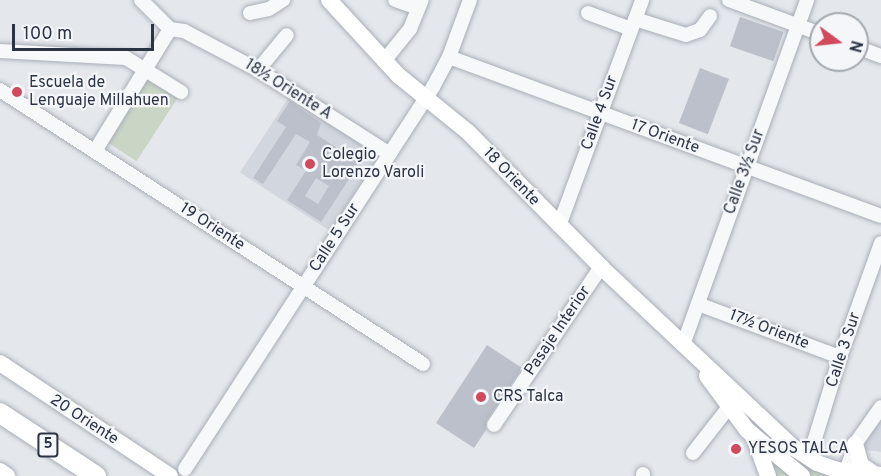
<!DOCTYPE html>
<meta charset="utf-8">
<style>
body{margin:0}
#map{position:relative;width:881px;height:476px;overflow:hidden;background:#e4e7ec;font-family:Overpass,sans-serif}
div>[style]{position:absolute}
.built>*{inset:0;background:#d2d6de;transform-origin:0 0}
.green>*{inset:0;background:#c9d6c5;transform-origin:0 0}
.building>*{inset:0;background:#bbc0ca;transform-origin:0 0}
.roads{filter:drop-shadow(0 0 2px #a9aeb7) drop-shadow(0 0 2px #a9aeb7)}
.minor>*{height:14px;margin:-7px;padding:0 7px;transform-origin:7px;border-radius:7px;background:#f7f8fa}
.major>*{height:16px;margin:-8px;padding:0 8px;transform-origin:8px;border-radius:8px;background:#fff}
.highway>*{height:20px;margin:-10px;padding:0 10px;transform-origin:10px;border-radius:10px;background:#fff}
.dots>*{width:16px;height:16px;translate:-50% -50%;box-sizing:border-box;border:3px solid #f4f6f9;border-radius:50%}
span{translate:-50% -50%;white-space:nowrap;text-align:center;line-height:1.15;-webkit-text-stroke:4.5px #f4f6f9;paint-order:stroke}
.shield-label span{padding:2px 4px;background:#f4f6f9;border:2px solid;border-radius:4px;-webkit-text-stroke-width:0}
.shield-label{font-size:15px;color:#2b3445;font-weight:700}
.poi-label{font-size:16px;color:#2b3445}
.left{translate:0 -50%;text-align:left}
.street-label{font-size:16px;color:#2b3445}
.north{position:absolute;left:809px;top:12px;width:60px;height:60px;box-sizing:border-box;background:#f4f6f9;border:2px solid #a4a8b1;border-radius:50%;rotate:105deg;font-size:16px;font-weight:700;line-height:24px;text-align:center;color:#2b3445}
.north::after{content:'';display:block;margin:auto;width:21px;height:27px;background:#d1495b;clip-path:polygon(50% 0,100% 100%,50% 72%,0 100%)}
.scale{position:absolute;left:12px;top:24px;width:142px;height:27px;box-sizing:border-box;border:3px solid #2b3445;border-top:0;padding-left:8px;font-size:18px;line-height:21px;white-space:nowrap;color:#2b3445;-webkit-text-stroke:4px #f4f6f9;paint-order:stroke}
</style>
<div id="map">
<div class="built">
<i style="left:289px;top:97px;width:107px;height:90px;rotate:33deg"></i>
<i style="clip-path:polygon(881px 420px,881px 452px,866px 450px,863px 445px)"></i>
</div>
<div class="green">
<i style="left:149px;top:74px;width:37px;height:80px;rotate:33deg"></i>
<i style="clip-path:polygon(763px 428px,832px 476px,770px 476px,758px 431px)"></i>
</div>
<div class="building">
<i style="left:740px;top:17px;width:46px;height:31px;rotate:19deg"></i>
<i style="left:700px;top:68px;width:31px;height:59px;rotate:21deg"></i>
<i style="clip-path:polygon(evenodd,290px 101px,321px 123px,317px 135px,351px 157px,355px 150px,364px 156px,321px 222px,287px 200px,306px 171px,296px 165px,310px 142px,296px 134px,263px 184px,253px 178px,286px 127px,277px 121px,290px 101px,316px 178px,329px 186px,318px 204px,305px 196px,316px 178px)"></i>
<i style="clip-path:polygon(487px 345px,522px 368px,487px 420px,486px 430px,474px 448px,436px 423px)"></i>
</div>
<div class="roads">
<div class="minor">
<i style="left:141px;top:0;width:41px;rotate:45deg"></i>
<i style="left:170px;top:29px;width:14px;rotate:8deg"></i>
<i style="left:184px;top:31px;width:84px;rotate:27.8deg"></i>
<i style="left:258px;top:70px;width:156px;rotate:32.5deg"></i>
<i style="left:395px;top:0;width:24px;rotate:19deg"></i>
<i style="left:729px;top:0;width:98px;rotate:20.3deg"></i>
<i style="left:250px;top:13px;width:19px;rotate:-12deg"></i>
<i style="left:269px;top:9px;width:17px;rotate:-33deg"></i>
<i style="left:588px;top:13px;width:46px;rotate:20.4deg"></i>
<i style="left:635px;top:19px;width:53px;rotate:17.4deg"></i>
<i style="left:686px;top:35px;width:15px;rotate:-20deg"></i>
<i style="left:700px;top:30px;width:17px;rotate:-54deg"></i>
<i style="left:857px;top:47px;width:26px;rotate:21deg"></i>
<i style="left:0;top:51px;width:126px;rotate:3.2deg"></i>
<i style="left:126px;top:58px;width:65px;rotate:31.7deg"></i>
<i style="left:449px;top:57px;width:460px;rotate:20.2deg"></i>
<i style="left:384px;top:61px;width:41px;rotate:-50.9deg"></i>
<i style="left:410px;top:29px;width:31px;rotate:-68deg"></i>
<i style="left:258px;top:70px;width:45px;rotate:-50.4deg"></i>
<i style="left:0;top:90px;width:504px;rotate:32.93deg"></i>
<i style="left:95px;top:151px;width:143px;rotate:-58.4deg"></i>
<i style="left:559px;top:226px;width:241px;rotate:-69.8deg"></i>
<i style="left:698px;top:304px;width:152px;rotate:20.5deg"></i>
<i style="left:683px;top:345px;width:367px;rotate:-70.2deg"></i>
<i style="left:494px;top:425px;width:191px;rotate:-55.9deg"></i>
<i style="left:693px;top:453px;width:58px;rotate:-52deg"></i>
<i style="left:809px;top:458px;width:106px;rotate:-72.9deg"></i>
<i style="left:840px;top:357px;width:121px;rotate:-70.2deg"></i>
<i style="left:185px;top:469px;width:455px;rotate:-57deg"></i>
<i style="left:433px;top:87px;width:34px;rotate:-62deg"></i>
<i style="left:449px;top:57px;width:61px;rotate:-69.8deg"></i>
<i style="left:846px;top:472px;width:29px;rotate:-72deg"></i>
<i style="left:855px;top:444px;width:45px;rotate:-54.9deg"></i>
<i style="left:643px;top:476px;width:2px;rotate:-90deg"></i>
</div>
<div class="major">
<i style="left:329px;top:0;width:103px;rotate:47.4deg"></i>
<i style="left:399px;top:76px;width:89px;rotate:39.1deg"></i>
<i style="left:468px;top:132px;width:190px;rotate:45.4deg"></i>
<i style="left:601px;top:267px;width:265px;rotate:43.2deg"></i>
<i style="left:794px;top:448px;width:27px;rotate:33deg"></i>
<i style="left:817px;top:463px;width:21px;rotate:19deg"></i>
<i style="left:837px;top:470px;width:44px;rotate:6.5deg"></i>
<i style="left:0;top:363px;width:204px;rotate:33.6deg"></i>
<i style="left:707px;top:376px;width:67px;rotate:53.5deg"></i>
<i style="left:747px;top:430px;width:72px;rotate:39.9deg"></i>
<i style="left:755px;top:440px;width:38px;rotate:70deg"></i>
<i style="left:855px;top:444px;width:22px;rotate:74deg"></i>
<i style="left:861px;top:465px;width:14px;rotate:34deg"></i>
<i style="left:0;top:471px;width:9px;rotate:36deg"></i>
</div>
<div class="highway">
<i style="left:0;top:413px;width:115px;rotate:33.3deg"></i>
</div>
</div>
<div class="dots">
<i style="left:17px;top:92px;background:#d1495b"></i>
<i style="left:310px;top:164px;background:#d1495b"></i>
<i style="left:481px;top:397px;background:#d1495b"></i>
<i style="left:736px;top:449px;background:#d1495b"></i>
</div>
<div class="shield-label">
<span style="left:48px;top:445px">5</span>
</div>
<div class="poi-label">
<span class="left" style="left:29px;top:92px">Escuela de<br>Lenguaje Millahuen</span>
<span class="left" style="left:322px;top:164px">Colegio<br>Lorenzo Varoli</span>
<span class="left" style="left:493px;top:397px">CRS Talca</span>
<span class="left" style="left:748px;top:449px">YESOS TALCA</span>
</div>
<div class="street-label">
<span style="left:288px;top:90px;rotate:32deg">18½ Oriente A</span>
<span style="left:600px;top:113px;rotate:-70deg">Calle 4 Sur</span>
<span style="left:665px;top:137px;rotate:20deg">17 Oriente</span>
<span style="left:745px;top:172px;rotate:-70deg">Calle 3½ Sur</span>
<span style="left:511px;top:177px;rotate:46deg">18 Oriente</span>
<span style="left:212px;top:227px;rotate:33deg">19 Oriente</span>
<span style="left:335px;top:238px;rotate:-57deg">Calle 5 Sur</span>
<span style="left:769px;top:330px;rotate:21deg">17½ Oriente</span>
<span style="left:558px;top:331px;rotate:-56deg">Pasaje Interior</span>
<span style="left:844px;top:350px;rotate:-72deg">Calle 3 Sur</span>
<span style="left:84px;top:420px;rotate:33deg">20 Oriente</span>
</div>
<div class="north">N</div>
<div class="scale">100 m</div>
</div>
